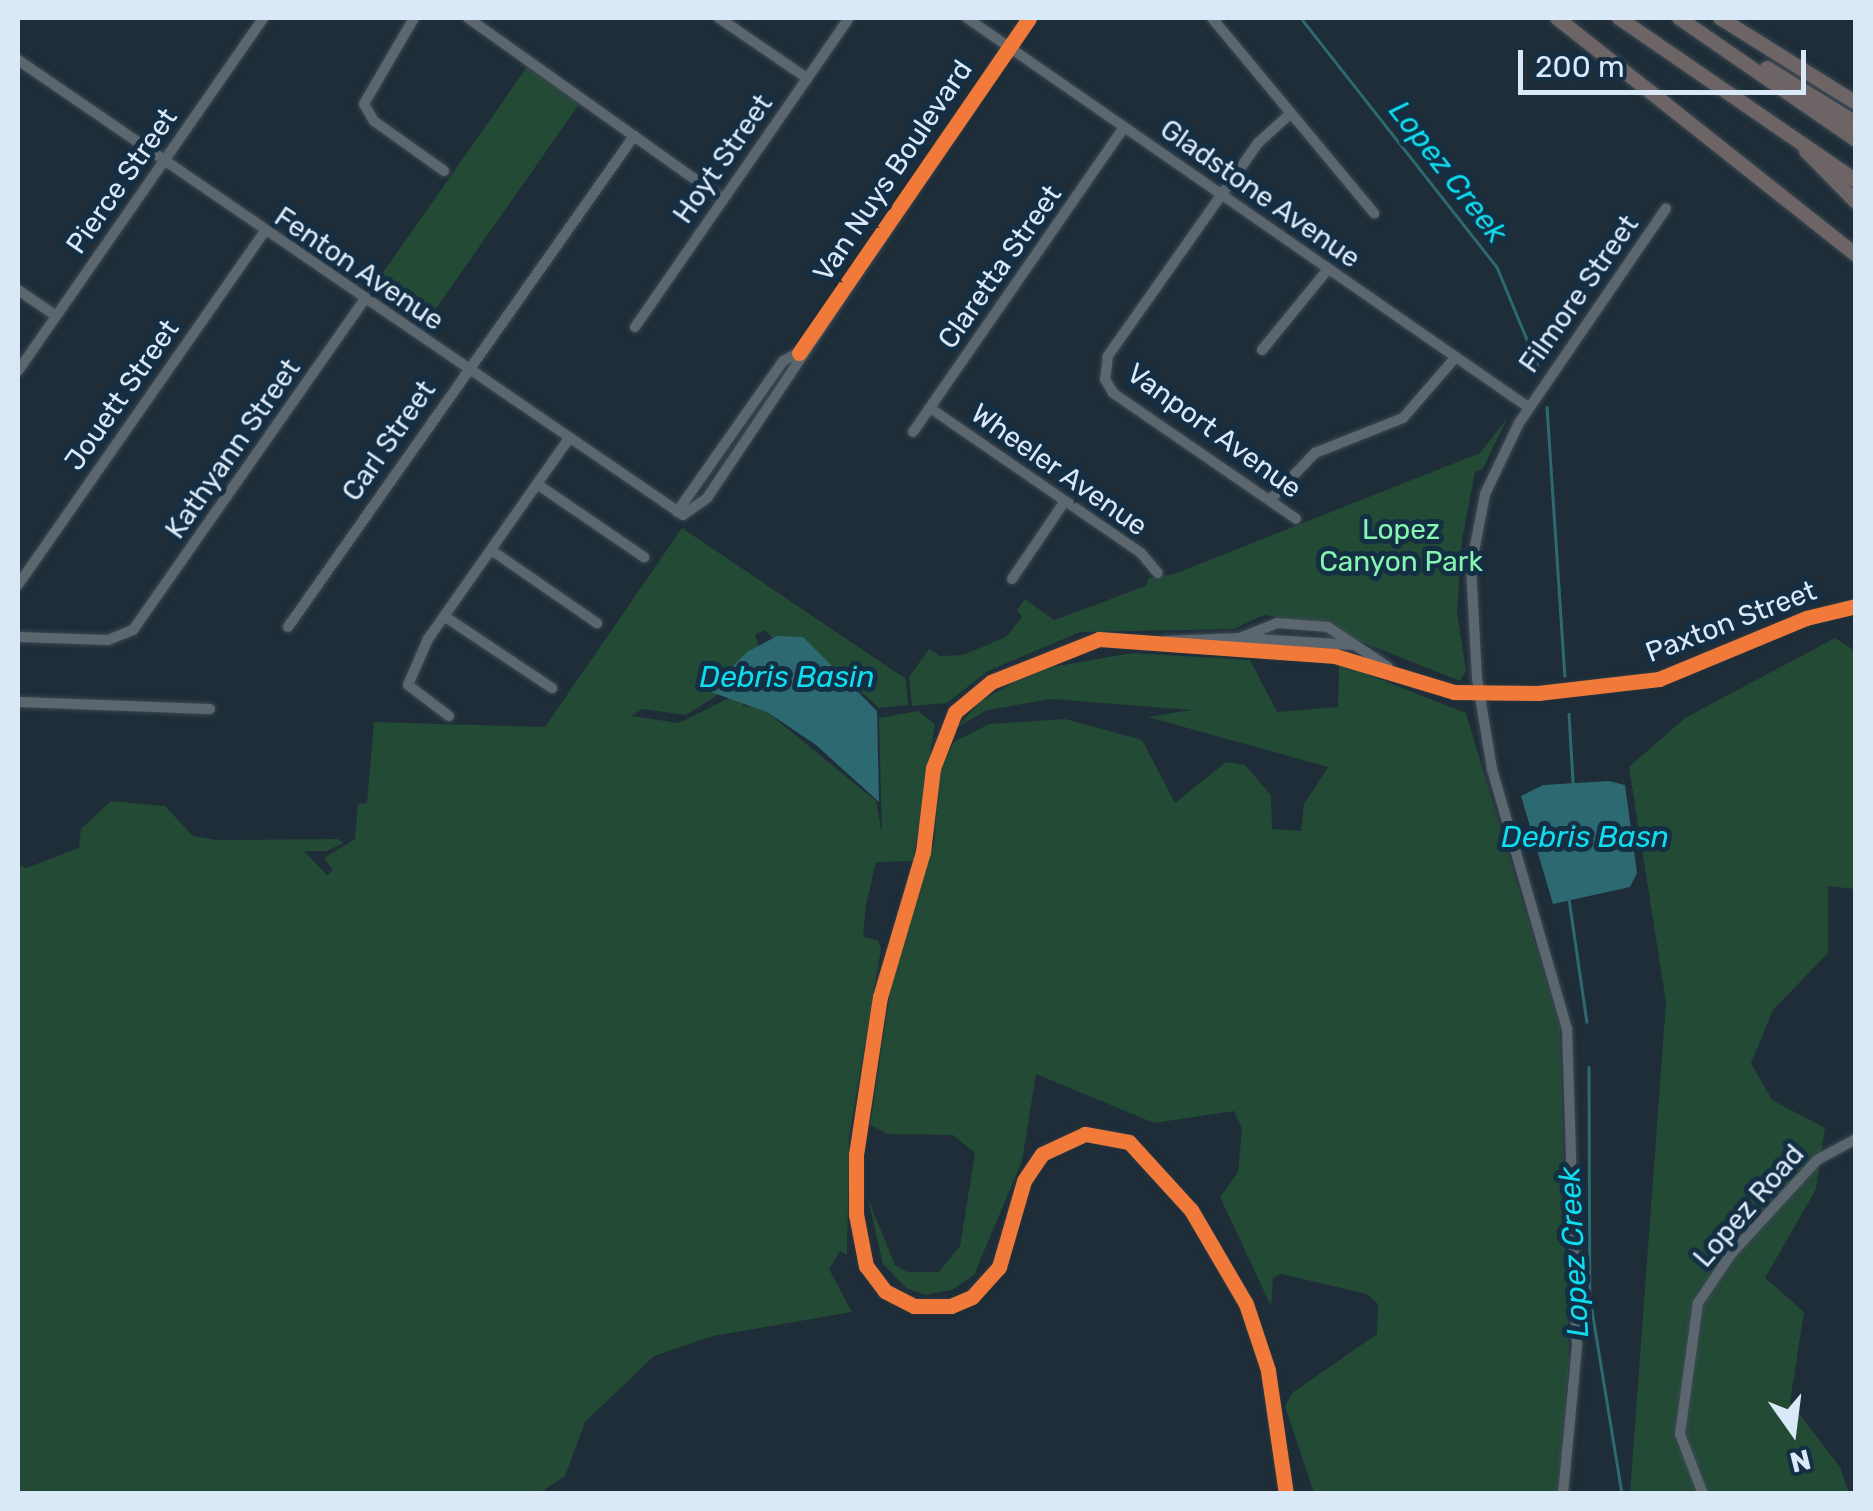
<!DOCTYPE html>
<style>
body{margin:0}
#map{position:relative;width:1873px;height:1511px;overflow:hidden;background:#1e2d38;font-family:Rubik,sans-serif}
div>[style]{position:absolute}
.green>*{inset:0;background:#224a35;transform-origin:0 0}
.water>*{inset:0;background:#2d6970}
.stream>*{height:2.5px;margin:-1.25px;padding:0 1.25px;transform-origin:1.25px;border-radius:1.25px;background:#2d6970}
.roads{filter:drop-shadow(0 0 2px #3c4852) drop-shadow(0 0 2px #3c4852)}
.minor>*{height:10px;margin:-5px;padding:0 5px;transform-origin:5px;border-radius:5px;background:#5b666e}
.highway>*{height:14px;margin:-7px;padding:0 7px;transform-origin:7px;border-radius:7px;background:#6d6565}
.cycleway>*{height:15px;margin:-7.5px;padding:0 7.5px;transform-origin:7.5px;border-radius:7.5px;background:#f17a3a}
span{translate:-50% -50%;white-space:nowrap;text-align:center;line-height:1.15;-webkit-text-stroke:10px #142e43;paint-order:stroke}
.street-label{font-size:28px;color:#dae9f7}
.park-label{font-size:28px;color:#87f5b2}
.water-label{font-size:30px;color:#0fdcee;font-style:italic}
.frame{position:absolute;inset:0;border:20px solid #dae9f7;pointer-events:none}
.north{position:absolute;left:1743px;top:1381px;width:100px;height:100px;-webkit-text-stroke:8px #142e43;paint-order:stroke;rotate:166deg;font-size:28px;font-weight:700;line-height:40px;text-align:center;color:#dae9f7}
.north::after{content:'';display:block;margin:auto;width:35px;height:45px;background:#dae9f7;clip-path:polygon(50% 0,100% 100%,50% 72%,0 100%)}
.scale{position:absolute;left:1518px;top:50px;width:288px;height:45px;box-sizing:border-box;border:5px solid #dae9f7;border-top:0;padding-left:12px;font-size:30px;line-height:35px;white-space:nowrap;color:#dae9f7;-webkit-text-stroke:8px #142e43;paint-order:stroke}
</style>
<div id="map">
<div class="green">
<i style="left:527px;top:67px;width:64px;height:272px;rotate:35deg"></i>
<i style="clip-path:polygon(1508px 417px,1482px 470px,1475px 472px,1462px 540px,1457px 613px,1466px 670px,1460px 681px,1354px 639px,1336px 625px,1264px 615px,1234px 629px,1080px 632px,988px 671px,947px 703px,912px 706px,909px 677px,929px 649px,940px 656px,963px 655px,1006px 637px,1022px 617px,1017px 610px,1025px 599px,1054px 620px,1093px 606px,1147px 585px,1148px 578px,1174px 574px,1480px 453px)"></i>
<i style="clip-path:polygon(682px 528px,906px 679px,908px 705px,879px 708px,810px 647px,780px 645px,764px 630px,755px 635px,765px 665px,686px 715px,642px 709px,631px 716px,679px 723px,743px 691px,743px 706px,761px 707px,876px 801px,882px 835px,879px 718px,918px 711px,935px 724px,913px 861px,876px 862px,866px 905px,863px 937px,878px 940px,881px 949px,849px 1137px,847px 1255px,840px 1251px,829px 1269px,852px 1312px,713px 1336px,654px 1356px,585px 1422px,565px 1476px,540px 1493px,18px 1493px,18px 864px,26px 868px,79px 848px,81px 829px,111px 801px,165px 806px,193px 836px,217px 840px,338px 839px,343px 843px,327px 851px,304px 851px,327px 875px,333px 870px,324px 858px,355px 839px,358px 804px,367px 803px,374px 722px,545px 727px)"></i>
<i style="clip-path:polygon(1835px 638px,1855px 651px,1855px 889px,1828px 886px,1828px 953px,1773px 1010px,1751px 1063px,1772px 1100px,1825px 1128px,1816px 1189px,1765px 1278px,1804px 1312px,1790px 1402px,1840px 1467px,1849px 1493px,1630px 1493px,1666px 1002px,1629px 767px,1685px 718px)"></i>
<i style="clip-path:polygon(1132px 653px,1250px 660px,1277px 712px,1338px 707px,1339px 663px,1466px 713px,1560px 1026px,1569px 1361px,1558px 1493px,1314px 1493px,1285px 1406px,1292px 1393px,1377px 1334px,1378px 1304px,1367px 1294px,1281px 1274px,1273px 1278px,1271px 1306px,1220px 1197px,1238px 1172px,1242px 1129px,1234px 1111px,1154px 1123px,1036px 1074px,1022px 1161px,974px 1275px,952px 1290px,925px 1295px,906px 1288px,883px 1264px,868px 1199px,895px 1265px,908px 1272px,939px 1272px,960px 1246px,975px 1153px,953px 1135px,888px 1134px,870px 1125px,893px 972px,934px 843px,940px 769px,954px 742px,989px 724px,1065px 719px,1142px 740px,1175px 803px,1226px 762px,1245px 765px,1271px 795px,1272px 829px,1301px 831px,1304px 804px,1328px 767px,1148px 717px,1192px 710px,1051px 699px,987px 710px,956px 728px,981px 701px,1035px 670px)"></i>
</div>
<div class="water">
<i style="clip-path:polygon(777px 636px,803px 637px,877px 711px,879px 802px,816px 745px,767px 712px,708px 691px,747px 652px)"></i>
<i style="clip-path:polygon(1609px 781px,1625px 785px,1637px 873px,1630px 887px,1553px 904px,1521px 796px,1543px 785px)"></i>
</div>
<div class="stream">
<i style="left:1301px;top:18px;width:317px;rotate:51.8deg"></i>
<i style="left:1497px;top:267px;width:107px;rotate:67.5deg"></i>
<i style="left:1547px;top:407px;width:269px;rotate:86.2deg"></i>
<i style="left:1569px;top:714px;width:68px;rotate:86.6deg"></i>
<i style="left:1569px;top:899px;width:124px;rotate:81.7deg"></i>
<i style="left:1589px;top:1067px;width:231px;rotate:89.8deg"></i>
<i style="left:1590px;top:1298px;width:199px;rotate:80.7deg"></i>
</div>
<div class="roads">
<div class="minor">
<i style="left:414px;top:18px;width:99px;rotate:120.2deg"></i>
<i style="left:364px;top:104px;width:20px;rotate:60deg"></i>
<i style="left:374px;top:121px;width:86px;rotate:35.5deg"></i>
<i style="left:468px;top:18px;width:313px;rotate:35.4deg"></i>
<i style="left:719px;top:18px;width:107px;rotate:34.3deg"></i>
<i style="left:967px;top:18px;width:683px;rotate:34.74deg"></i>
<i style="left:1212px;top:18px;width:254px;rotate:50.3deg"></i>
<i style="left:18px;top:60px;width:806px;rotate:34.38deg"></i>
<i style="left:683px;top:515px;width:29px;rotate:-35deg"></i>
<i style="left:707px;top:498px;width:578px;rotate:-56.14deg"></i>
<i style="left:1291px;top:113px;width:45px;rotate:137.7deg"></i>
<i style="left:1258px;top:143px;width:261px;rotate:125.2deg"></i>
<i style="left:1108px;top:356px;width:23px;rotate:97deg"></i>
<i style="left:1105px;top:379px;width:16px;rotate:60deg"></i>
<i style="left:1113px;top:393px;width:222px;rotate:34.5deg"></i>
<i style="left:18px;top:290px;width:46px;rotate:34.4deg"></i>
<i style="left:635px;top:327px;width:376px;rotate:-55.3deg"></i>
<i style="left:1262px;top:350px;width:104px;rotate:-50.8deg"></i>
<i style="left:18px;top:371px;width:430px;rotate:-55.2deg"></i>
<i style="left:930px;top:408px;width:256px;rotate:34.5deg"></i>
<i style="left:1141px;top:553px;width:26px;rotate:50deg"></i>
<i style="left:913px;top:432px;width:371px;rotate:-55.3deg"></i>
<i style="left:537px;top:484px;width:130px;rotate:34.3deg"></i>
<i style="left:1270px;top:500px;width:65px;rotate:-46.2deg"></i>
<i style="left:1315px;top:453px;width:95px;rotate:-21.7deg"></i>
<i style="left:1403px;top:418px;width:79px;rotate:-49.1deg"></i>
<i style="left:677px;top:512px;width:184px;rotate:-54.9deg"></i>
<i style="left:783px;top:361px;width:18px;rotate:-27deg"></i>
<i style="left:491px;top:550px;width:129px;rotate:34.6deg"></i>
<i style="left:1012px;top:579px;width:94px;rotate:-55.8deg"></i>
<i style="left:18px;top:585px;width:430px;rotate:-55.1deg"></i>
<i style="left:444px;top:616px;width:130px;rotate:33.7deg"></i>
<i style="left:288px;top:627px;width:601px;rotate:-54.83deg"></i>
<i style="left:18px;top:637px;width:90px;rotate:1.9deg"></i>
<i style="left:108px;top:640px;width:27px;rotate:-22deg"></i>
<i style="left:133px;top:630px;width:403px;rotate:-55deg"></i>
<i style="left:1240px;top:638px;width:114px;rotate:3.5deg"></i>
<i style="left:1164px;top:641px;width:76px;rotate:-2.3deg"></i>
<i style="left:1240px;top:638px;width:40px;rotate:-22deg"></i>
<i style="left:1277px;top:623px;width:51px;rotate:4.5deg"></i>
<i style="left:1328px;top:627px;width:72px;rotate:33.7deg"></i>
<i style="left:18px;top:702px;width:192px;rotate:2.1deg"></i>
<i style="left:449px;top:716px;width:51px;rotate:-142.9deg"></i>
<i style="left:408px;top:685px;width:50px;rotate:-66.5deg"></i>
<i style="left:428px;top:639px;width:243px;rotate:-54.9deg"></i>
<i style="left:1286px;top:1494px;width:125px;rotate:-98.3deg"></i>
<i style="left:1268px;top:1370px;width:70px;rotate:-108.4deg"></i>
<i style="left:1246px;top:1304px;width:109px;rotate:-120.3deg"></i>
<i style="left:1191px;top:1210px;width:92px;rotate:-132.4deg"></i>
<i style="left:1129px;top:1142px;width:45px;rotate:-169.7deg"></i>
<i style="left:1085px;top:1134px;width:47px;rotate:155.1deg"></i>
<i style="left:1042px;top:1154px;width:32px;rotate:124deg"></i>
<i style="left:1024px;top:1181px;width:90px;rotate:106.2deg"></i>
<i style="left:999px;top:1267px;width:40px;rotate:132deg"></i>
<i style="left:972px;top:1297px;width:23px;rotate:157deg"></i>
<i style="left:951px;top:1306px;width:37px;rotate:180deg"></i>
<i style="left:914px;top:1306px;width:33px;rotate:-153deg"></i>
<i style="left:885px;top:1291px;width:31px;rotate:-127deg"></i>
<i style="left:866px;top:1266px;width:53px;rotate:-100.9deg"></i>
<i style="left:856px;top:1214px;width:59px;rotate:-90deg"></i>
<i style="left:856px;top:1155px;width:160px;rotate:-81.4deg"></i>
<i style="left:880px;top:997px;width:151px;rotate:-73.5deg"></i>
<i style="left:923px;top:852px;width:85px;rotate:-83.2deg"></i>
<i style="left:933px;top:768px;width:60px;rotate:-68.6deg"></i>
<i style="left:955px;top:712px;width:47px;rotate:-39.8deg"></i>
<i style="left:991px;top:682px;width:116px;rotate:-21.7deg"></i>
<i style="left:1099px;top:639px;width:237px;rotate:4.1deg"></i>
<i style="left:1335px;top:656px;width:124px;rotate:16.8deg"></i>
<i style="left:1454px;top:692px;width:84px;rotate:0.7deg"></i>
<i style="left:1538px;top:693px;width:122px;rotate:-6.6deg"></i>
<i style="left:1659px;top:679px;width:159px;rotate:-22.5deg"></i>
<i style="left:1806px;top:618px;width:51px;rotate:-13.5deg"></i>
<i style="left:1563px;top:1494px;width:149px;rotate:-84.6deg"></i>
<i style="left:1577px;top:1346px;width:317px;rotate:-91.8deg"></i>
<i style="left:1567px;top:1029px;width:271px;rotate:-106.1deg"></i>
<i style="left:1492px;top:769px;width:92px;rotate:-99.4deg"></i>
<i style="left:1477px;top:678px;width:111px;rotate:-93.1deg"></i>
<i style="left:1471px;top:567px;width:74px;rotate:-79.1deg"></i>
<i style="left:1485px;top:494px;width:79px;rotate:-64.4deg"></i>
<i style="left:1519px;top:423px;width:260px;rotate:-55.6deg"></i>
<i style="left:1703px;top:1494px;width:64px;rotate:-111deg"></i>
<i style="left:1680px;top:1434px;width:132px;rotate:-82.2deg"></i>
<i style="left:1698px;top:1303px;width:59px;rotate:-56deg"></i>
<i style="left:1731px;top:1254px;width:127px;rotate:-47.5deg"></i>
<i style="left:1817px;top:1160px;width:44px;rotate:-28.3deg"></i>
</div>
<div class="highway">
<i style="left:1557px;top:18px;width:382px;rotate:38.4deg"></i>
<i style="left:1619px;top:18px;width:288px;rotate:34.5deg"></i>
<i style="left:1679px;top:18px;width:215px;rotate:34.6deg"></i>
<i style="left:1720px;top:18px;width:160px;rotate:32deg"></i>
<i style="left:1767px;top:68px;width:105px;rotate:31.7deg"></i>
<i style="left:1806px;top:151px;width:71px;rotate:45.6deg"></i>
</div>
</div>
<div class="cycleway">
<i style="left:799px;top:353px;width:406px;rotate:-55.5deg"></i>
<i style="left:1286px;top:1494px;width:125px;rotate:-98.3deg"></i>
<i style="left:1268px;top:1370px;width:70px;rotate:-108.4deg"></i>
<i style="left:1246px;top:1304px;width:109px;rotate:-120.3deg"></i>
<i style="left:1191px;top:1210px;width:92px;rotate:-132.4deg"></i>
<i style="left:1129px;top:1142px;width:45px;rotate:-169.7deg"></i>
<i style="left:1085px;top:1134px;width:47px;rotate:155.1deg"></i>
<i style="left:1042px;top:1154px;width:32px;rotate:124deg"></i>
<i style="left:1024px;top:1181px;width:90px;rotate:106.2deg"></i>
<i style="left:999px;top:1267px;width:40px;rotate:132deg"></i>
<i style="left:972px;top:1297px;width:23px;rotate:157deg"></i>
<i style="left:951px;top:1306px;width:37px;rotate:180deg"></i>
<i style="left:914px;top:1306px;width:33px;rotate:-153deg"></i>
<i style="left:885px;top:1291px;width:31px;rotate:-127deg"></i>
<i style="left:866px;top:1266px;width:53px;rotate:-100.9deg"></i>
<i style="left:856px;top:1214px;width:59px;rotate:-90deg"></i>
<i style="left:856px;top:1155px;width:160px;rotate:-81.4deg"></i>
<i style="left:880px;top:997px;width:151px;rotate:-73.5deg"></i>
<i style="left:923px;top:852px;width:85px;rotate:-83.2deg"></i>
<i style="left:933px;top:768px;width:60px;rotate:-68.6deg"></i>
<i style="left:955px;top:712px;width:47px;rotate:-39.8deg"></i>
<i style="left:991px;top:682px;width:116px;rotate:-21.7deg"></i>
<i style="left:1099px;top:639px;width:237px;rotate:4.1deg"></i>
<i style="left:1335px;top:656px;width:124px;rotate:16.8deg"></i>
<i style="left:1454px;top:692px;width:84px;rotate:0.7deg"></i>
<i style="left:1538px;top:693px;width:122px;rotate:-6.6deg"></i>
<i style="left:1659px;top:679px;width:159px;rotate:-22.5deg"></i>
<i style="left:1806px;top:618px;width:51px;rotate:-13.5deg"></i>
</div>
<div class="street-label">
<span style="left:723px;top:159px;rotate:-55deg">Hoyt Street</span>
<span style="left:893px;top:171px;rotate:-56deg">Van Nuys Boulevard</span>
<span style="left:122px;top:181px;rotate:-55deg">Pierce Street</span>
<span style="left:1260px;top:194px;rotate:35deg">Gladstone Avenue</span>
<span style="left:1000px;top:267px;rotate:-55deg">Claretta Street</span>
<span style="left:359px;top:269px;rotate:34deg">Fenton Avenue</span>
<span style="left:1579px;top:294px;rotate:-55deg">Filmore Street</span>
<span style="left:122px;top:395px;rotate:-55deg">Jouett Street</span>
<span style="left:1214px;top:431px;rotate:36deg">Vanport Avenue</span>
<span style="left:389px;top:441px;rotate:-55deg">Carl Street</span>
<span style="left:233px;top:449px;rotate:-55deg">Kathyann Street</span>
<span style="left:1059px;top:470px;rotate:35deg">Wheeler Avenue</span>
<span style="left:1731px;top:622px;rotate:-21deg">Paxton Street</span>
<span style="left:1749px;top:1206px;rotate:-49deg">Lopez Road</span>
</div>
<div class="park-label">
<span style="left:1401px;top:546px">Lopez<br>Canyon Park</span>
</div>
<div class="water-label">
<span style="left:1448px;top:172px;rotate:52deg">Lopez Creek</span>
<span style="left:787px;top:677px">Debris Basin</span>
<span style="left:1585px;top:837px">Debris Basn</span>
<span style="left:1574px;top:1252px;rotate:-93deg">Lopez Creek</span>
</div>
<div class="frame"></div>
<div class="north">N</div>
<div class="scale">200 m</div>
</div>
